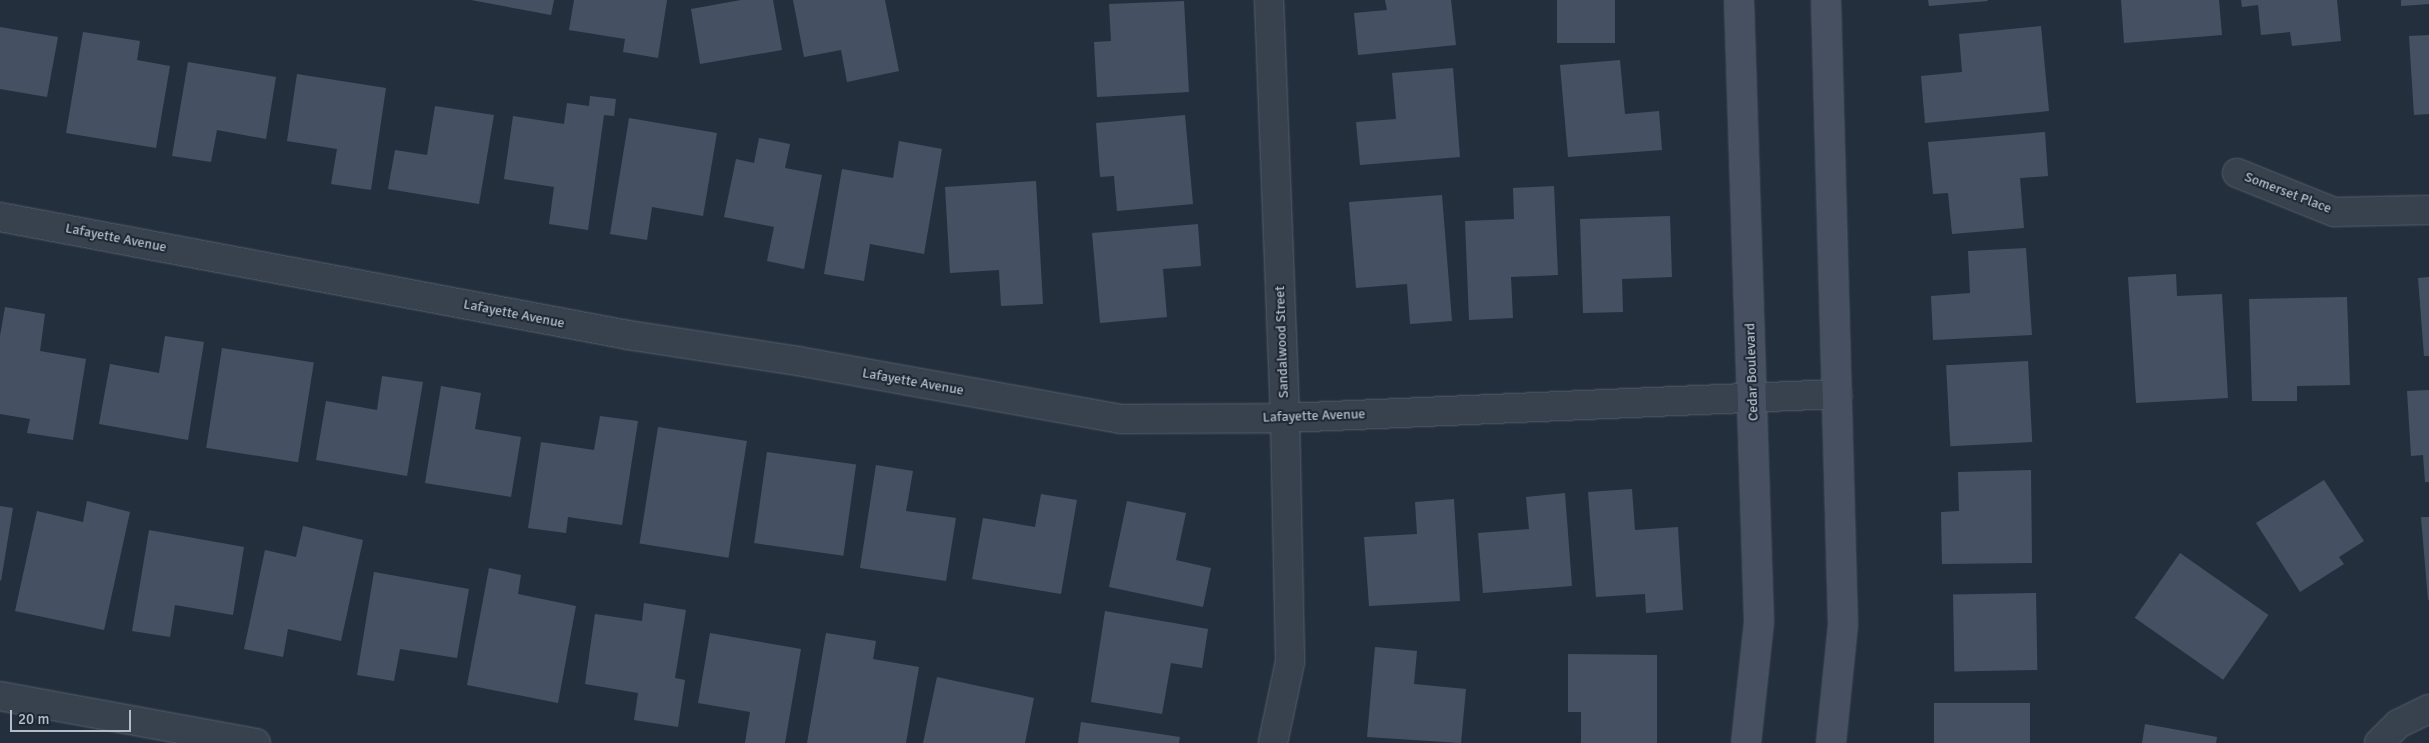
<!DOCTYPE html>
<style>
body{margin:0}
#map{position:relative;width:2429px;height:743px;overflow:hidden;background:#242f3e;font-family:Signika,sans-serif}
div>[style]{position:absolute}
.building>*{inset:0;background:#455162;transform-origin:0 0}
.roads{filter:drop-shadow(0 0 1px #565f6c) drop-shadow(0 0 1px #565f6c)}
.minor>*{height:28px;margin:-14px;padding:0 14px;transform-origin:14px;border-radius:14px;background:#38414e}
.tertiary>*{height:28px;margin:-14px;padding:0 14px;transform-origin:14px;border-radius:14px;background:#38414e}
.secondary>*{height:28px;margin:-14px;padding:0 14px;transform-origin:14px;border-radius:14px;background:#465061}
span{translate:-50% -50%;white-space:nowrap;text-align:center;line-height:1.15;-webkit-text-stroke:4px #1d2633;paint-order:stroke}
.street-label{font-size:14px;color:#b4bcc9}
.scale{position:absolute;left:10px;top:710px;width:121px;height:22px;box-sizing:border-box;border:2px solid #b4bcc9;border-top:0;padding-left:6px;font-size:15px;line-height:18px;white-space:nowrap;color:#b4bcc9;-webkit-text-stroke:4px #1d2633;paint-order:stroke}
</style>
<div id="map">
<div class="building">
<i style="clip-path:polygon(471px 0,554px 0,551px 15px)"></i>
<i style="clip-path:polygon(574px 0,667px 0,658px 58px,623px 52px,625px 39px,569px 30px)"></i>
<i style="clip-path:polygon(741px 0,773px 0,782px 50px,700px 64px,691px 9px)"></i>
<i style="clip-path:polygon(793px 0,885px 0,899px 71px,847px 82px,841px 50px,804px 57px)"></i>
<i style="clip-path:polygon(1385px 0,1451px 0,1456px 45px,1358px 55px,1354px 13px,1387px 10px)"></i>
<i style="left:1557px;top:0;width:58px;height:43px"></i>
<i style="clip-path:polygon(1928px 0,1987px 0,1988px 1px,1929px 6px)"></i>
<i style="clip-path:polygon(2121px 0,2219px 0,2222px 35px,2124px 43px)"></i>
<i style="clip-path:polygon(2241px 0,2337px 0,2341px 41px,2292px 46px,2290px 32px,2261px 35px,2258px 5px,2242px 7px)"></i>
<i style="clip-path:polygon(2401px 0,2429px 0,2429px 4px,2401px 6px)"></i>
<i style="clip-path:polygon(1184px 1px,1189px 92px,1097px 97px,1094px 42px,1111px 41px,1109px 4px)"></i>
<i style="clip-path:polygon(2041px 26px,2049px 111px,1925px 123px,1921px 76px,1962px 72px,1959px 34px)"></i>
<i style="clip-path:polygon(0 27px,58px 37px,47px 97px,0 89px)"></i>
<i style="clip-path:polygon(83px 32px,140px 41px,137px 60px,170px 66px,156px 148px,66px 133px)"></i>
<i style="clip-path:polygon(2429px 35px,2429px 114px,2414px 115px,2409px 36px)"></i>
<i style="clip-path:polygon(1620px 60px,1625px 114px,1659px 111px,1662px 150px,1568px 157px,1560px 65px)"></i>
<i style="clip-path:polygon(188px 62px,276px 77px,266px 139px,217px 130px,211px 162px,172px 156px)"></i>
<i style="clip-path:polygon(1453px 68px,1460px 157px,1360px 165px,1356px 122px,1396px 119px,1392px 73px)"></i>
<i style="clip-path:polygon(297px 74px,386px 88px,371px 190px,331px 184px,337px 149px,287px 141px)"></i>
<i style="clip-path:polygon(590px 96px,616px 99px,614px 116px,604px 115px,588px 230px,549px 224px,554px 187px,504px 179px,513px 116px,564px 124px,567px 103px,589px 106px)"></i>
<i style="clip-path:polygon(435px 106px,494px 115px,479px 204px,388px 189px,395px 150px,427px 155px)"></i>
<i style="clip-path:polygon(1185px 115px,1193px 204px,1117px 211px,1114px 176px,1100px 177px,1096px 123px)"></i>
<i style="clip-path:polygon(629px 118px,717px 133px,703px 216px,652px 207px,647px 240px,610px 234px)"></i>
<i style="clip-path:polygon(2045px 132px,2048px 176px,2020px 178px,2024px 228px,1952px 234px,1948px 193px,1933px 194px,1928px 142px)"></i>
<i style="clip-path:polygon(759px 138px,790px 144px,785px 168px,822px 175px,804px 269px,767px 261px,774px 227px,724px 217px,736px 159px,754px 163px)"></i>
<i style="clip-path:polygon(899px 141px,942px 149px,924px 254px,870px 244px,864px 281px,824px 274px,842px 169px,893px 178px)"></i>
<i style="clip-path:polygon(1036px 181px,1043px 304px,1001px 306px,999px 270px,950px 273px,945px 187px)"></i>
<i style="clip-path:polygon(1554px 186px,1558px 275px,1511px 277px,1513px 318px,1469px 320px,1465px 221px,1514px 219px,1513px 188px)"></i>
<i style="clip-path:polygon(1442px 195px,1452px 321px,1410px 324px,1407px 284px,1356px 288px,1349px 202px)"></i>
<i style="clip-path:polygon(1670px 216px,1672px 277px,1622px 279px,1623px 312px,1583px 313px,1580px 219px)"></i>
<i style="clip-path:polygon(1198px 224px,1201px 266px,1163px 269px,1167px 317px,1100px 323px,1092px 233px)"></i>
<i style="clip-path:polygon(2026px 248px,2032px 335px,1933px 340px,1931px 296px,1970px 293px,1968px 251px)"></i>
<i style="clip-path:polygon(2176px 274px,2177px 296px,2222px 294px,2228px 398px,2136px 403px,2128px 277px)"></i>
<i style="clip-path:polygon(2429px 277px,2429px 356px,2424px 356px,2418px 278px)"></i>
<i style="clip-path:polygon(2347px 297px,2350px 385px,2297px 386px,2297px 401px,2252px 401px,2249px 299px)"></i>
<i style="clip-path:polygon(5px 307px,45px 314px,40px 351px,86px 359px,73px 440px,27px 433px,30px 419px,0 414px,0 336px)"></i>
<i style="clip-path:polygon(165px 336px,204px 342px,188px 440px,99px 424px,110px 364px,159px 373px)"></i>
<i style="left:222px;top:348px;width:93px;height:101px;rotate:9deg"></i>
<i style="left:2028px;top:361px;width:81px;height:82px;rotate:87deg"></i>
<i style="clip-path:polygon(382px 376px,423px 382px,407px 476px,316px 460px,326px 401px,377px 410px)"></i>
<i style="clip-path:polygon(441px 386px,481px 393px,475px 429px,521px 437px,511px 497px,425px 483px)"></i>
<i style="clip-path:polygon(2429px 390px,2429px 482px,2425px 482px,2423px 455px,2411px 456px,2407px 391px)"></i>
<i style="clip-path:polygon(600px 416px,638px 421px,622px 525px,568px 517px,566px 533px,528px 528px,541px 442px,594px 450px)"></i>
<i style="left:658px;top:427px;width:90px;height:118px;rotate:9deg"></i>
<i style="left:767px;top:452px;width:90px;height:92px;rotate:8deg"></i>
<i style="clip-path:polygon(876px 465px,913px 471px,906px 511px,956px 518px,946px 581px,860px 568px)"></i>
<i style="clip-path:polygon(2031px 470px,2032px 563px,1942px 564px,1941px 512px,1959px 511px,1958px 472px)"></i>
<i style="clip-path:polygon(2324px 480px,2364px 541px,2339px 557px,2344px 564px,2300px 592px,2256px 523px)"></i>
<i style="clip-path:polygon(1632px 489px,1635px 530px,1678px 527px,1683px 610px,1646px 613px,1645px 594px,1596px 597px,1588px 492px)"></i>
<i style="clip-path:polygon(1565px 493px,1572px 586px,1483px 593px,1478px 533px,1529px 529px,1526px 497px)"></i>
<i style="clip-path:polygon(1041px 494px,1077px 500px,1061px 594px,972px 579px,983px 518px,1035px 527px)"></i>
<i style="clip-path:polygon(1454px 499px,1460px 601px,1369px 606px,1364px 537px,1417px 534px,1415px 502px)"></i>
<i style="clip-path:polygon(87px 501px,130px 512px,104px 630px,15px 611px,37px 511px,83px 522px)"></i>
<i style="clip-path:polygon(1127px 501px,1186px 513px,1176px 560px,1211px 568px,1203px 607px,1109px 587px)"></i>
<i style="clip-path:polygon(0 506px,13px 508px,1px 581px,0 580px)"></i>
<i style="clip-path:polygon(2421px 517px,2429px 517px,2429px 600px,2428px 600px)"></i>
<i style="clip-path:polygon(303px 526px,363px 540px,341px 641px,288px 629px,283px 657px,244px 649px,265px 550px,296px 557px)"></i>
<i style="clip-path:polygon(149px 530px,244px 547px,233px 615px,175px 605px,170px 637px,132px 631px)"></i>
<i style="left:2180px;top:553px;width:108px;height:79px;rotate:35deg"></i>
<i style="clip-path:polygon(489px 568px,521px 575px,518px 594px,576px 606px,558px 703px,467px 685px)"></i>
<i style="clip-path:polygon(374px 572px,469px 589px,457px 658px,400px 649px,394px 681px,357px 675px)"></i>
<i style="left:2036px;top:593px;width:77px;height:83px;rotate:89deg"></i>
<i style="clip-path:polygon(644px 603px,686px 610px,675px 678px,685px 680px,678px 727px,634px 720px,638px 693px,585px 684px,595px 614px,642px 621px)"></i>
<i style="clip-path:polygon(1105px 611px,1208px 629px,1202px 668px,1171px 663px,1162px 714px,1091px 702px)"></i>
<i style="clip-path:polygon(710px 633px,801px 649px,785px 743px,745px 743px,750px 712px,698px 703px)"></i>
<i style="clip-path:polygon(826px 633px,876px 641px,873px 659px,919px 667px,906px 743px,807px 743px)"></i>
<i style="clip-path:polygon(1375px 647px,1417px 651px,1414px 684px,1466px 689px,1461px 743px,1367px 737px)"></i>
<i style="clip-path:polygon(1568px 654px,1657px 655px,1657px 743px,1581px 743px,1581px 712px,1568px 712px)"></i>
<i style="clip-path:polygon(937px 677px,1034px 698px,1025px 743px,923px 743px)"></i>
<i style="left:1934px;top:703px;width:96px;height:40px"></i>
<i style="clip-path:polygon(1081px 722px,1180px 737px,1179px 743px,1078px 743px)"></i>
<i style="clip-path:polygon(2145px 724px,2217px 737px,2216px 743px,2142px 743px)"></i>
</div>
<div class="roads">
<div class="minor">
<i style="left:1269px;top:0;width:418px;rotate:87.8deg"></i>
<i style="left:1285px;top:418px;width:244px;rotate:88.8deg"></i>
<i style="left:1290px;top:662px;width:83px;rotate:101.9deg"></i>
<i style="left:2237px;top:173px;width:105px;rotate:21.9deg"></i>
<i style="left:2334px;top:212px;width:95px;rotate:-1.2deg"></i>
<i style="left:0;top:696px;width:260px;rotate:10.4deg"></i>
<i style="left:2379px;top:743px;width:27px;rotate:-45deg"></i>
<i style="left:2398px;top:724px;width:34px;rotate:-26deg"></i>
</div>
<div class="tertiary">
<i style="left:0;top:217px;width:639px;rotate:10.64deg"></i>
<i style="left:628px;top:335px;width:172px;rotate:8.7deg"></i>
<i style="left:798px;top:361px;width:328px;rotate:10.2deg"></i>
<i style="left:1121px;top:419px;width:164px;rotate:-0.3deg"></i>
<i style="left:1285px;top:418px;width:553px;rotate:-2.49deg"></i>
</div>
<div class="secondary">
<i style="left:1739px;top:0;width:622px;rotate:88.16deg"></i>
<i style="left:1759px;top:622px;width:122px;rotate:96.1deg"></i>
<i style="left:1826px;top:0;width:625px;rotate:88.44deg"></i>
<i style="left:1843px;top:625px;width:119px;rotate:95.8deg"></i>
</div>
</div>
<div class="street-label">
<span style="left:2288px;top:193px;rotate:21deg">Somerset Place</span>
<span style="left:116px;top:238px;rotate:11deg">Lafayette Avenue</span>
<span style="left:514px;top:314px;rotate:11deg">Lafayette Avenue</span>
<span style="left:1282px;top:342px;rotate:-92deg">Sandalwood Street</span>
<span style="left:1752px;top:372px;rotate:-92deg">Cedar Boulevard</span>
<span style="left:913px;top:382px;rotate:10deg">Lafayette Avenue</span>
<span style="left:1314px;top:416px;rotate:-2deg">Lafayette Avenue</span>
</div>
<div class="scale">20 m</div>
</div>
